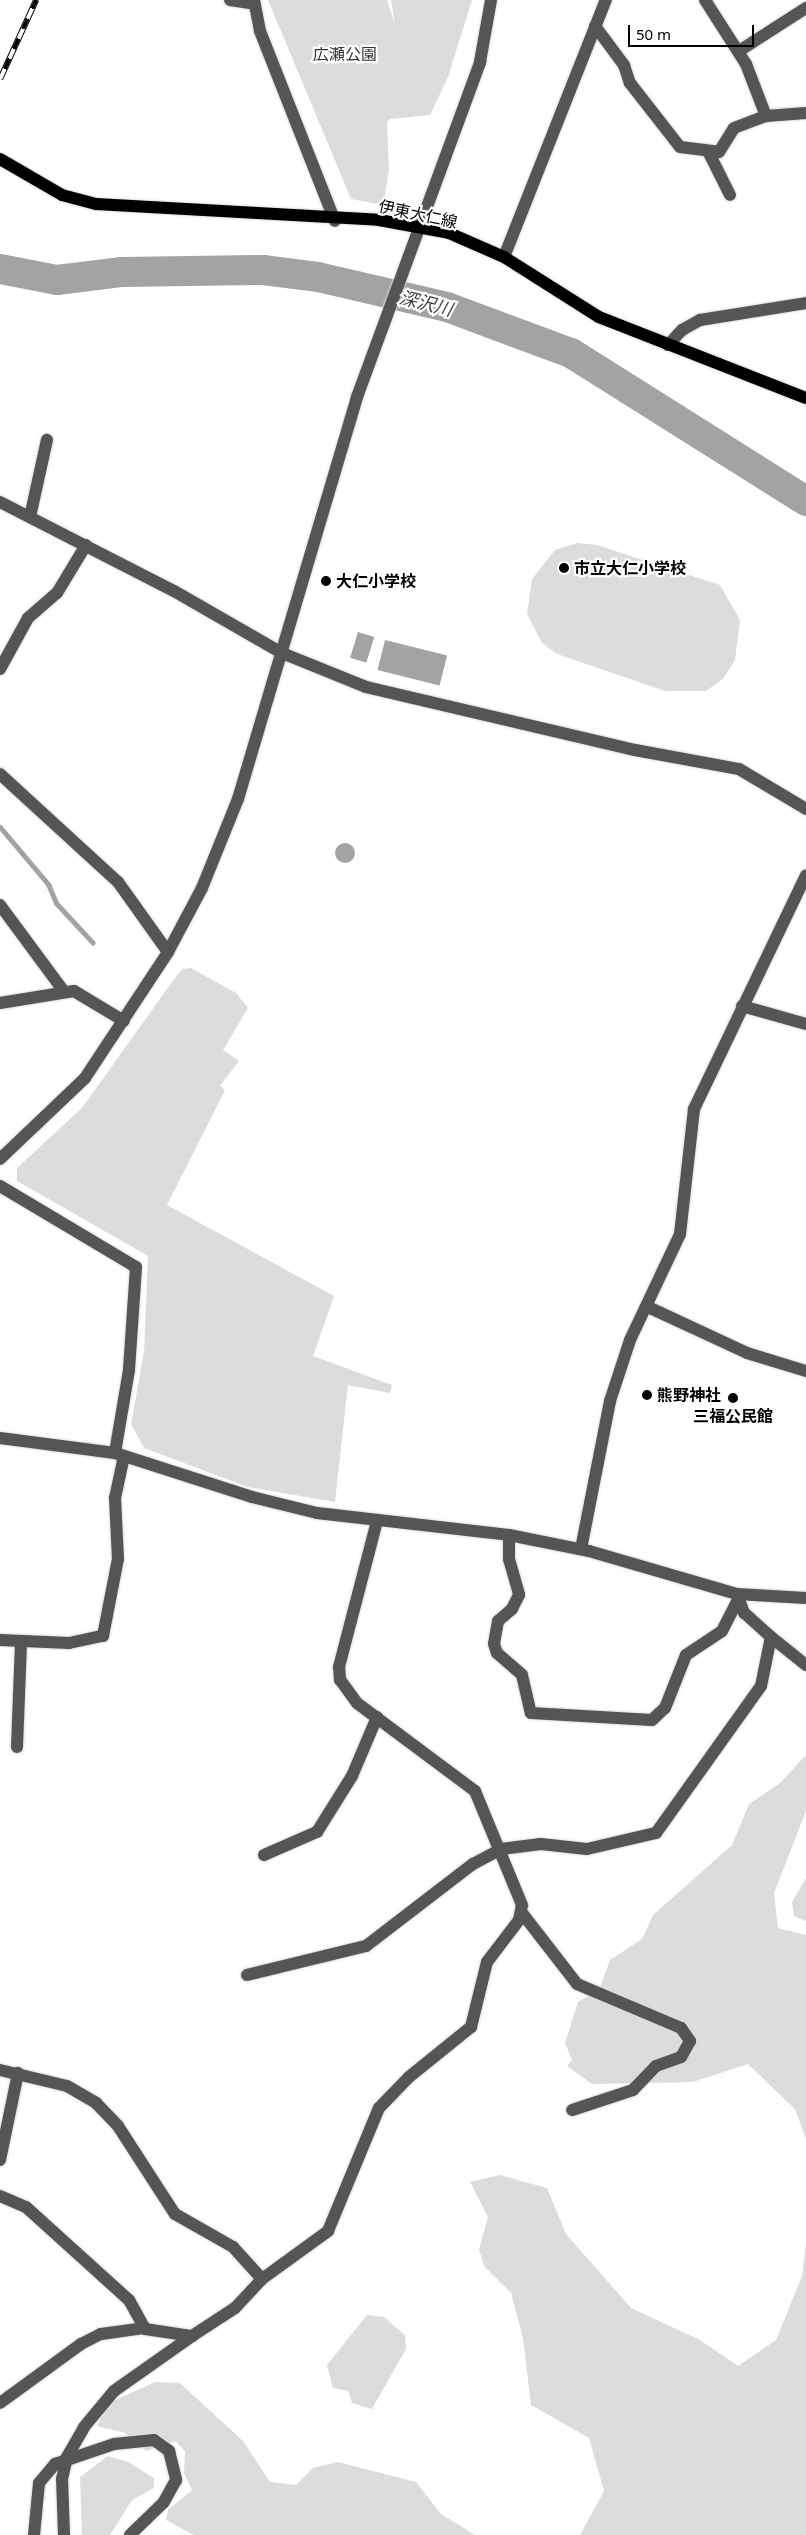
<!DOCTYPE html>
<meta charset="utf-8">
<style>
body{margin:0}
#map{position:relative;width:806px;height:2535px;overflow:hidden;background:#fff;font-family:"Noto Sans","Noto Sans JP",sans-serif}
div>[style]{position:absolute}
.green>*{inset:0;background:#dcdcdc}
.water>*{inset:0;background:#a3a3a3;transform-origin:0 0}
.round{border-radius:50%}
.stream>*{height:5px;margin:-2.5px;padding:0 2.5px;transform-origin:2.5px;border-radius:2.5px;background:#a3a3a3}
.river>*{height:30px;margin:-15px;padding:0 15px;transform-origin:15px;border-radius:15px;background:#a3a3a3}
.roads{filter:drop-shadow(0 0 1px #dbdbdb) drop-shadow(0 0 1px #dbdbdb)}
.minor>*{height:12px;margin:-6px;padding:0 6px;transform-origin:6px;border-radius:6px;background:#555}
.major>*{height:12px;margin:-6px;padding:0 6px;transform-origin:6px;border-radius:6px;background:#000}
.rail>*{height:5.5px;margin-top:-2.75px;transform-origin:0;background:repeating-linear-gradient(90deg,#fff 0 11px,#000 0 22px);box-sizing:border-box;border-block:1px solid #000}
.dots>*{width:14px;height:14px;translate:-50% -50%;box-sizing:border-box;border:2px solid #fff;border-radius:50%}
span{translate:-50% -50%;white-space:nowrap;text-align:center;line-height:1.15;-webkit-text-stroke:4.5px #fff;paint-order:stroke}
.park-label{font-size:16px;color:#333}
.street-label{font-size:16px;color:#000}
.poi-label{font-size:16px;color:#000;font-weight:700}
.left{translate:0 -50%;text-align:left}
.water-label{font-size:18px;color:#444;font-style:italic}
.scale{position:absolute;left:628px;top:25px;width:126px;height:22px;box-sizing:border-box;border:2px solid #000;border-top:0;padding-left:6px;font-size:15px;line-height:18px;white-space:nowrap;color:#000;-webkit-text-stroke:4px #fff;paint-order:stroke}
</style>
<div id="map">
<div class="green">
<i style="clip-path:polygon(268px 0,387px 0,395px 24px,391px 0,472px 0,448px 77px,430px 115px,390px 119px,387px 123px,389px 171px,383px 205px,351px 199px)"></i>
<i style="clip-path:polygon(577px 543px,597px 545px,720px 585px,740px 620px,735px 660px,723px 679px,706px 691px,665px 691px,557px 654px,542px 643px,527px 614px,532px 579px,555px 550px)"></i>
<i style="clip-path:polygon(191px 968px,236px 993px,248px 1008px,223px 1050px,239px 1061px,220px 1086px,225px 1090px,167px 1205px,334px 1296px,313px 1356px,392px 1385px,390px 1393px,348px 1385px,335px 1502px,248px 1487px,144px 1448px,131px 1424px,144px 1352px,148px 1256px,17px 1181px,17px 1168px,82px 1108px,172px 982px,182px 969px)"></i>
<i style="clip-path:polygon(806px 1755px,806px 1811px,774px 1893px,778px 1928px,806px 1935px,806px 2139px,795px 2109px,748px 2064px,693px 2082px,592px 2084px,567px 2066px,572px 2060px,565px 2043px,578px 2002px,599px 1990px,610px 1960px,642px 1939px,653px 1915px,732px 1845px,749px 1804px,779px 1784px)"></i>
<i style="clip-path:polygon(806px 1878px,806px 1921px,794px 1916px,792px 1902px)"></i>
<i style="clip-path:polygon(500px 2175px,547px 2188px,566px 2234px,631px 2308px,700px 2340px,738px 2366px,776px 2340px,802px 2276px,806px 2242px,806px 2535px,580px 2535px,604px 2491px,589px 2438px,531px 2405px,523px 2338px,511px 2293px,484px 2266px,479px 2249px,488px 2217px,470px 2182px)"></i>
<i style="clip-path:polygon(367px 2315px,384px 2317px,405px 2335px,406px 2349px,372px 2409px,352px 2403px,348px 2391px,333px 2388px,327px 2365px)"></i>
<i style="clip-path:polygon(155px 2382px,180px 2383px,243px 2441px,270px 2482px,296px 2485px,313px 2468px,338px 2462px,416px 2482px,441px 2514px,475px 2535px,194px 2535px,166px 2520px,168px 2510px,192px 2490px,184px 2473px,185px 2451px,175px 2441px,146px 2451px,125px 2433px,97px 2426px,109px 2403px)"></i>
<i style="clip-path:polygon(108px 2456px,128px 2462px,154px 2478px,154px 2488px,132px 2500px,110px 2535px,82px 2535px,80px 2477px)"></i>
</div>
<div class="water">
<i style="left:358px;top:632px;width:17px;height:27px;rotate:17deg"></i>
<i style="left:385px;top:640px;width:64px;height:31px;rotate:14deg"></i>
<i class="round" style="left:335px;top:843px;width:20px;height:20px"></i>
</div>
<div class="stream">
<i style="left:0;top:827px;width:75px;rotate:49.9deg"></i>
<i style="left:48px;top:884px;width:21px;rotate:67deg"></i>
<i style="left:56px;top:903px;width:54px;rotate:47.2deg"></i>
</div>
<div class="river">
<i style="left:0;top:269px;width:58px;rotate:10.9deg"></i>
<i style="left:57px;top:280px;width:64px;rotate:-7.1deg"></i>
<i style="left:121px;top:272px;width:142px;rotate:-0.8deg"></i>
<i style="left:263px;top:270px;width:55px;rotate:7.3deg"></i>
<i style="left:318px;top:277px;width:132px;rotate:13.1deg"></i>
<i style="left:447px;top:307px;width:132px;rotate:20.4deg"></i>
<i style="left:571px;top:353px;width:278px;rotate:32.2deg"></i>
</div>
<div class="roads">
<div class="minor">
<i style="left:230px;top:0;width:25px;rotate:9deg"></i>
<i style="left:254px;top:0;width:32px;rotate:79deg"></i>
<i style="left:260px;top:31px;width:204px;rotate:68.5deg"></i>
<i style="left:705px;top:0;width:76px;rotate:57.4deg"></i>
<i style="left:746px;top:64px;width:56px;rotate:69deg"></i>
<i style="left:766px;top:116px;width:40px;rotate:-4.3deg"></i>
<i style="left:595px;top:26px;width:49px;rotate:53.4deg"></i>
<i style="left:624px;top:65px;width:19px;rotate:72deg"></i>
<i style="left:630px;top:83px;width:81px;rotate:52deg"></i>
<i style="left:680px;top:147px;width:39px;rotate:7deg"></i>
<i style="left:719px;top:152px;width:28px;rotate:-58deg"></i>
<i style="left:734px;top:128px;width:34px;rotate:-21deg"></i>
<i style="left:739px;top:51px;width:80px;rotate:-32.7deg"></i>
<i style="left:708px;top:151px;width:49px;rotate:63.4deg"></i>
<i style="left:504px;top:257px;width:277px;rotate:-68.4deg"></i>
<i style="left:668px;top:345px;width:21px;rotate:-47deg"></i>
<i style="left:682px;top:330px;width:21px;rotate:-29deg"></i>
<i style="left:700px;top:320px;width:107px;rotate:-9.1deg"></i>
<i style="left:0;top:502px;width:195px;rotate:27.1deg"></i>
<i style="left:174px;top:591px;width:125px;rotate:29.9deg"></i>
<i style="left:282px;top:653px;width:91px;rotate:22deg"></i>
<i style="left:366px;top:687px;width:276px;rotate:13.2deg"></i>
<i style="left:635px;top:750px;width:106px;rotate:10.4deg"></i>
<i style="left:739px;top:769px;width:78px;rotate:30.8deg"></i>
<i style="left:30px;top:517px;width:79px;rotate:-77.6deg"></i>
<i style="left:0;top:669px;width:58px;rotate:-61.2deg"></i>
<i style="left:28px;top:618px;width:38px;rotate:-41deg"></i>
<i style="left:57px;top:593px;width:56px;rotate:-58.9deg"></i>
<i style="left:0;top:774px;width:160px;rotate:42.5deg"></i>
<i style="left:118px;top:882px;width:86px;rotate:54.5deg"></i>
<i style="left:0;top:905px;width:106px;rotate:53.5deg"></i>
<i style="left:0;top:1003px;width:75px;rotate:-9.2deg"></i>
<i style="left:74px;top:991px;width:58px;rotate:31deg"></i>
<i style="left:742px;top:1006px;width:66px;rotate:15.7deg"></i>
<i style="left:0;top:1159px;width:117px;rotate:-43.6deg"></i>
<i style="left:85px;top:1078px;width:151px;rotate:-56.6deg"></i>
<i style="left:168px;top:952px;width:72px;rotate:-62deg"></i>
<i style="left:202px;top:888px;width:96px;rotate:-68deg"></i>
<i style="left:238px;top:799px;width:419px;rotate:-73.5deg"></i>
<i style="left:357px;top:397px;width:357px;rotate:-69.8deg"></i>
<i style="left:480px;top:62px;width:63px;rotate:-79.9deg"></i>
<i style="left:0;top:1186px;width:158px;rotate:30.8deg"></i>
<i style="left:136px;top:1267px;width:103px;rotate:93.9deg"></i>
<i style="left:129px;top:1370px;width:84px;rotate:99.6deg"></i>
<i style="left:648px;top:1307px;width:109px;rotate:24.9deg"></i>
<i style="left:747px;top:1353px;width:62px;rotate:17deg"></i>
<i style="left:0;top:1438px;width:116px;rotate:7.4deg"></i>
<i style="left:115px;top:1453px;width:144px;rotate:17.8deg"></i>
<i style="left:252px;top:1497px;width:67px;rotate:13.8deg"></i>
<i style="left:317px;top:1513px;width:193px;rotate:6.5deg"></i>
<i style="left:509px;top:1535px;width:82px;rotate:11.3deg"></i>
<i style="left:589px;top:1551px;width:154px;rotate:16.2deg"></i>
<i style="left:737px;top:1594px;width:69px;rotate:3.3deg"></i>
<i style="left:509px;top:1535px;width:24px;rotate:90deg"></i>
<i style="left:509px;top:1559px;width:37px;rotate:74deg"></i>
<i style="left:519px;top:1595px;width:16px;rotate:117deg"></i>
<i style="left:512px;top:1609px;width:18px;rotate:139deg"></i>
<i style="left:498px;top:1621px;width:23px;rotate:100deg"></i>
<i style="left:494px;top:1644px;width:9px;rotate:72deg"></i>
<i style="left:497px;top:1653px;width:33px;rotate:41deg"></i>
<i style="left:522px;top:1675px;width:39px;rotate:77deg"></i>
<i style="left:531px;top:1713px;width:121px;rotate:3.3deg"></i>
<i style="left:652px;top:1720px;width:18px;rotate:-43deg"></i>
<i style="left:665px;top:1708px;width:57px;rotate:-68.4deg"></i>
<i style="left:686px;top:1655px;width:43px;rotate:-33.7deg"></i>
<i style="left:722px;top:1631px;width:34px;rotate:-63deg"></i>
<i style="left:581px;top:1549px;width:151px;rotate:-78.9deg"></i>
<i style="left:610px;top:1401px;width:64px;rotate:-71.8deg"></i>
<i style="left:630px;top:1340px;width:117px;rotate:-64.7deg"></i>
<i style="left:680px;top:1234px;width:126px;rotate:-83.6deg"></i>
<i style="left:694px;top:1109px;width:259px;rotate:-64.4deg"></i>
<i style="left:771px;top:1637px;width:45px;rotate:38.7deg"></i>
<i style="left:0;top:1640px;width:69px;rotate:2.5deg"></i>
<i style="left:69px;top:1643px;width:35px;rotate:-12deg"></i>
<i style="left:103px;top:1636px;width:78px;rotate:-79deg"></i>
<i style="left:118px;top:1559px;width:61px;rotate:-92.8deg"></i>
<i style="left:115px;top:1498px;width:43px;rotate:-77.9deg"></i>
<i style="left:17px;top:1747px;width:105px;rotate:-87.8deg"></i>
<i style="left:264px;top:1855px;width:58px;rotate:-23.5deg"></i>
<i style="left:317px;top:1832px;width:66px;rotate:-58deg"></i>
<i style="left:352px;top:1776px;width:64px;rotate:-67deg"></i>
<i style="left:522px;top:1913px;width:90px;rotate:52.2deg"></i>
<i style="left:577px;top:1984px;width:113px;rotate:22.9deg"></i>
<i style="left:681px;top:2028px;width:16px;rotate:55deg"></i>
<i style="left:690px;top:2041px;width:18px;rotate:119deg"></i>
<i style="left:681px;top:2057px;width:27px;rotate:160deg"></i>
<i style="left:656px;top:2066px;width:33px;rotate:134deg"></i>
<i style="left:633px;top:2090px;width:64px;rotate:161.8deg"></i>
<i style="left:247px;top:1975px;width:122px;rotate:-13.7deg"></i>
<i style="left:366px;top:1946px;width:135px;rotate:-37.5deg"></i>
<i style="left:473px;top:1864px;width:32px;rotate:-28deg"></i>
<i style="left:501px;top:1849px;width:40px;rotate:-7.1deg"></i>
<i style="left:541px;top:1844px;width:46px;rotate:6.2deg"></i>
<i style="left:587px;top:1849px;width:71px;rotate:-13.1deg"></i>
<i style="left:656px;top:1833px;width:181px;rotate:-54.5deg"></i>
<i style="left:761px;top:1686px;width:50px;rotate:-78.5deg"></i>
<i style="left:771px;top:1637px;width:36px;rotate:-138deg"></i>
<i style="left:744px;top:1613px;width:20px;rotate:-110deg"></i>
<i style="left:0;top:2070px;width:69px;rotate:13.4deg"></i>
<i style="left:67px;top:2086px;width:34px;rotate:30deg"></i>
<i style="left:96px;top:2103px;width:32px;rotate:46deg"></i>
<i style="left:118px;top:2126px;width:105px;rotate:57.1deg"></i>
<i style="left:175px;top:2214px;width:67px;rotate:29.6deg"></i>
<i style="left:233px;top:2247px;width:43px;rotate:47.8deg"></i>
<i style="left:0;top:2160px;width:89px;rotate:-78.3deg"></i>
<i style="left:0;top:2196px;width:28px;rotate:23deg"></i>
<i style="left:26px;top:2207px;width:139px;rotate:42.1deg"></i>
<i style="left:129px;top:2300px;width:33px;rotate:61deg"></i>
<i style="left:145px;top:2329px;width:48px;rotate:8.5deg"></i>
<i style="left:192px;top:2336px;width:51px;rotate:-33.1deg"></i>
<i style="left:235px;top:2308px;width:40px;rotate:-47deg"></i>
<i style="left:262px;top:2279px;width:82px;rotate:-36deg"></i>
<i style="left:328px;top:2231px;width:133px;rotate:-67.5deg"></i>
<i style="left:379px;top:2108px;width:43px;rotate:-45.9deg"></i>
<i style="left:409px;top:2077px;width:80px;rotate:-38.9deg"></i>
<i style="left:471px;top:2027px;width:67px;rotate:-76.2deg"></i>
<i style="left:487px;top:1962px;width:53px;rotate:-52.7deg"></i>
<i style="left:519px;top:1920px;width:15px;rotate:-79deg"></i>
<i style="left:522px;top:1905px;width:123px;rotate:-112.4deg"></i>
<i style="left:475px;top:1791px;width:147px;rotate:-143.3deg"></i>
<i style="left:357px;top:1703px;width:29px;rotate:-126deg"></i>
<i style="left:340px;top:1680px;width:13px;rotate:-94deg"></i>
<i style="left:339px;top:1667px;width:151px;rotate:-75.4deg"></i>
<i style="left:0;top:2403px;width:100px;rotate:-36.1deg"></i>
<i style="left:81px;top:2344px;width:22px;rotate:-27deg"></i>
<i style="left:101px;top:2334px;width:43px;rotate:-7.9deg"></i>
<i style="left:34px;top:2535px;width:52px;rotate:-84.5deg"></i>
<i style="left:39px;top:2483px;width:25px;rotate:-50deg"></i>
<i style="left:55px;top:2464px;width:62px;rotate:-18.7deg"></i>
<i style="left:114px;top:2444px;width:40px;rotate:-5.7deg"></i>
<i style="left:154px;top:2440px;width:19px;rotate:36deg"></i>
<i style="left:169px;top:2451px;width:30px;rotate:76deg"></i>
<i style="left:176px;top:2480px;width:26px;rotate:119deg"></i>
<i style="left:163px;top:2503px;width:46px;rotate:135.9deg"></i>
<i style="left:64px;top:2535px;width:56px;rotate:-92deg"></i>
<i style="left:62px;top:2479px;width:23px;rotate:-77deg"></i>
<i style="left:67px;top:2457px;width:34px;rotate:-60deg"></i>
<i style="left:84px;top:2427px;width:47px;rotate:-50.2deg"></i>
<i style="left:114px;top:2391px;width:95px;rotate:-35.2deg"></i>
</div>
<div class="major">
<i style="left:0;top:159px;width:72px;rotate:30.1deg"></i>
<i style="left:62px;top:195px;width:35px;rotate:15deg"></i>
<i style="left:96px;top:204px;width:283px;rotate:3.2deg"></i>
<i style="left:379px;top:220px;width:71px;rotate:10.5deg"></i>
<i style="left:449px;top:233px;width:60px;rotate:23.6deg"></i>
<i style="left:504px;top:257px;width:112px;rotate:32.3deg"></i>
<i style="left:599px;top:317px;width:222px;rotate:21.4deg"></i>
</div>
</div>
<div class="rail">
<i style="left:0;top:79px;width:87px;rotate:-65.5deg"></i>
</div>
<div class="dots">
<i style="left:564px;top:568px;background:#000"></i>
<i style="left:326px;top:581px;background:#000"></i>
<i style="left:647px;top:1395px;background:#000"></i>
<i style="left:733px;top:1398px;background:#000"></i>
</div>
<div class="park-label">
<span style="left:345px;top:54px">広瀬公園</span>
</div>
<div class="street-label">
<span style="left:418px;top:214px;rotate:12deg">伊東大仁線</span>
</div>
<div class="poi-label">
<span class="left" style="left:574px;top:568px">市立大仁小学校</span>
<span class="left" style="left:336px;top:581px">大仁小学校</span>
<span class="left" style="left:657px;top:1395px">熊野神社</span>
<span style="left:733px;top:1416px">三福公民館</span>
</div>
<div class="water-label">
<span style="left:426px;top:303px;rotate:14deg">深沢川</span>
</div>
<div class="scale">50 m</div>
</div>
